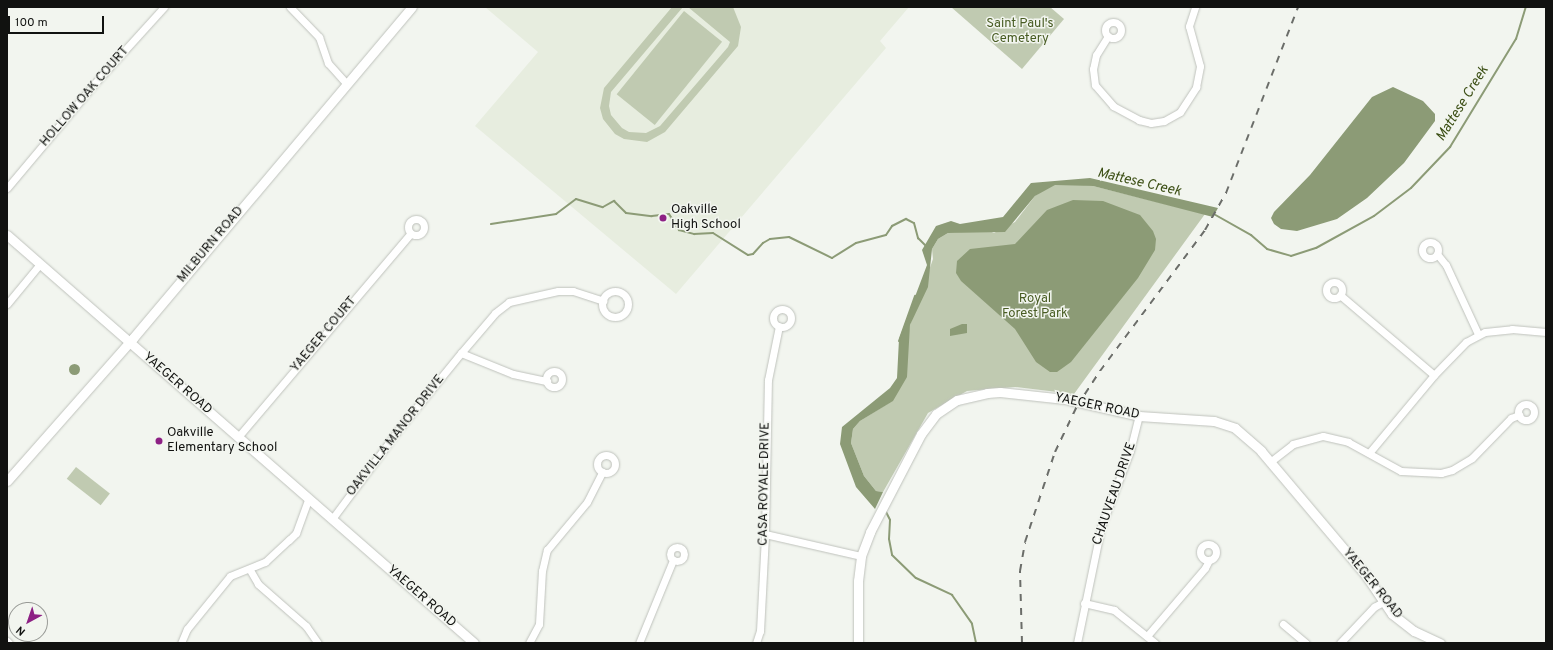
<!DOCTYPE html>
<style>
body{margin:0}
#map{position:relative;width:1553px;height:650px;overflow:hidden;background:#f2f5ef;font-family:Overpass,sans-serif}
div>[style]{position:absolute}
.built>*{inset:0;background:#e7eddf}
.green>*{inset:0;background:#c0cab1;transform-origin:0 0}
.water>*{inset:0;background:#8c9b76}
.round{border-radius:50%}
.stream>*{height:2px;margin:-1px;padding:0 1px;transform-origin:1px;border-radius:1px;background:#8c9b76}
.roads{filter:drop-shadow(0 0 1px #bfc2bc) drop-shadow(0 0 1px #bfc2bc)}
.minor>*{height:7px;margin:-3.5px;padding:0 3.5px;transform-origin:3.5px;border-radius:3.5px;background:#fff}
.minor>.ring{margin:-3.5px;padding:0;box-sizing:content-box;background:none;border:7px solid #fff;border-radius:50%}
.tertiary>*{height:9px;margin:-4.5px;padding:0 4.5px;transform-origin:4.5px;border-radius:4.5px;background:#fff}
.rail>*{height:2px;margin-top:-1px;transform-origin:0;background:repeating-linear-gradient(90deg,#6b6d69 0 7px,transparent 0 14px)}
.dots>*{width:11px;height:11px;translate:-50% -50%;box-sizing:border-box;border:2px solid #f2f5ef;border-radius:50%}
span{translate:-50% -50%;white-space:nowrap;text-align:center;line-height:1.15;-webkit-text-stroke:3px #f2f5ef;paint-order:stroke}
.park-label{font-size:13px;color:#485c23}
.street-label{font-size:13px;color:#111210}
.poi-label{font-size:13px;color:#111210}
.left{translate:0 -50%;text-align:left}
.water-label{font-size:14px;color:#3c4f15;font-style:italic}
.frame{position:absolute;inset:0;border:8px solid #111210;pointer-events:none}
.north{position:absolute;left:8px;top:602px;width:40px;height:40px;box-sizing:border-box;background:#f2f5ef;border:1px solid #989a96;border-radius:50%;rotate:220deg;font-size:11px;font-weight:700;line-height:16px;text-align:center;color:#111210}
.north::after{content:'';display:block;margin:auto;width:14px;height:18px;background:#8d2084;clip-path:polygon(50% 0,100% 100%,50% 72%,0 100%)}
.scale{position:absolute;left:8px;top:16px;width:96px;height:18px;box-sizing:border-box;border:2px solid #111210;border-top:0;padding-left:5px;font-size:12px;line-height:14px;white-space:nowrap;color:#111210;-webkit-text-stroke:3px #f2f5ef;paint-order:stroke}
</style>
<div id="map">
<div class="built">
<i style="clip-path:polygon(485px 7px,909px 7px,880px 41px,886px 48px,676px 294px,475px 126px,538px 52px)"></i>
</div>
<div class="green">
<i style="clip-path:polygon(672px 7px,683px 7px,611px 92px,609px 106px,611px 115px,622px 128px,629px 132px,646px 133px,660px 126px,728px 47px,730px 42px,688px 7px,733px 7px,741px 27px,738px 46px,665px 132px,647px 142px,624px 139px,615px 134px,603px 119px,600px 108px,604px 88px)"></i>
<i style="clip-path:polygon(951px 7px,1050px 7px,1064px 19px,1022px 69px)"></i>
<i style="left:684px;top:11px;width:49px;height:107px;rotate:39deg"></i>
<i style="clip-path:polygon(1054px 182px,1093px 186px,1205px 214px,1074px 394px,1015px 387px,967px 391px,928px 413px,883px 492px,876px 491px,864px 476px,851px 443px,853px 429px,860px 421px,892px 401px,910px 325px,933px 259px,932px 249px,938px 239px,948px 233px,987px 230px,994px 233px,1015px 222px,1035px 196px)"></i>
<i style="left:76px;top:467px;width:43px;height:15px;rotate:38deg"></i>
</div>
<div class="water">
<i style="clip-path:polygon(1393px 87px,1423px 101px,1435px 114px,1435px 121px,1404px 163px,1367px 198px,1337px 219px,1297px 231px,1281px 229px,1274px 224px,1271px 218px,1274px 212px,1310px 175px,1372px 97px)"></i>
<i style="clip-path:polygon(1090px 178px,1218px 208px,1213px 217px,1093px 186px,1055px 185px,1035px 196px,1005px 232px,948px 233px,938px 239px,932px 249px,928px 287px,910px 325px,907px 377px,893px 401px,860px 421px,853px 429px,851px 443px,864px 476px,876px 491px,883px 492px,875px 509px,856px 487px,840px 444px,842px 427px,890px 388px,897px 378px,899px 339px,927px 265px,922px 250px,936px 226px,951px 221px,960px 224px,1003px 217px,1031px 183px)"></i>
<i style="clip-path:polygon(1073px 200px,1103px 201px,1140px 215px,1153px 231px,1156px 239px,1155px 250px,1138px 278px,1071px 362px,1057px 372px,1050px 372px,1036px 362px,1015px 329px,961px 281px,956px 273px,957px 261px,970px 249px,1015px 244px,1047px 210px)"></i>
<i style="clip-path:polygon(962px 324px,967px 324px,967px 333px,950px 336px,950px 329px)"></i>
<i class="round" style="left:68.5px;top:363.5px;width:11px;height:11px"></i>
</div>
<div class="stream">
<i style="left:1212px;top:213px;width:45px;rotate:29.4deg"></i>
<i style="left:1251px;top:235px;width:21px;rotate:41deg"></i>
<i style="left:1267px;top:249px;width:25px;rotate:16deg"></i>
<i style="left:1291px;top:256px;width:26px;rotate:-18deg"></i>
<i style="left:1316px;top:248px;width:66px;rotate:-28.9deg"></i>
<i style="left:1374px;top:216px;width:46px;rotate:-37.1deg"></i>
<i style="left:1411px;top:188px;width:57px;rotate:-46.4deg"></i>
<i style="left:1450px;top:147px;width:127px;rotate:-58.6deg"></i>
<i style="left:1516px;top:39px;width:34px;rotate:-73deg"></i>
<i style="left:491px;top:224px;width:66px;rotate:-8.7deg"></i>
<i style="left:556px;top:214px;width:25px;rotate:-37deg"></i>
<i style="left:576px;top:199px;width:28px;rotate:17deg"></i>
<i style="left:603px;top:207px;width:13px;rotate:-29deg"></i>
<i style="left:614px;top:201px;width:17px;rotate:45deg"></i>
<i style="left:626px;top:213px;width:26px;rotate:7deg"></i>
<i style="left:652px;top:216px;width:17px;rotate:-7deg"></i>
<i style="left:669px;top:214px;width:19px;rotate:58deg"></i>
<i style="left:679px;top:230px;width:16px;rotate:15deg"></i>
<i style="left:694px;top:234px;width:19px;rotate:-3deg"></i>
<i style="left:713px;top:233px;width:41px;rotate:32.2deg"></i>
<i style="left:748px;top:255px;width:5px;rotate:-11deg"></i>
<i style="left:753px;top:254px;width:15px;rotate:-48deg"></i>
<i style="left:763px;top:243px;width:8px;rotate:-30deg"></i>
<i style="left:770px;top:239px;width:19px;rotate:-6deg"></i>
<i style="left:789px;top:237px;width:48px;rotate:26deg"></i>
<i style="left:832px;top:258px;width:28px;rotate:-32deg"></i>
<i style="left:856px;top:243px;width:31px;rotate:-15deg"></i>
<i style="left:886px;top:235px;width:11px;rotate:-56deg"></i>
<i style="left:892px;top:226px;width:16px;rotate:-27deg"></i>
<i style="left:906px;top:219px;width:9px;rotate:27deg"></i>
<i style="left:914px;top:223px;width:16px;rotate:75deg"></i>
<i style="left:918px;top:238px;width:11px;rotate:45deg"></i>
<i style="left:899px;top:341px;width:48px;rotate:-70.4deg"></i>
<i style="left:885px;top:510px;width:11px;rotate:63deg"></i>
<i style="left:890px;top:520px;width:19px;rotate:93deg"></i>
<i style="left:889px;top:539px;width:16px;rotate:79deg"></i>
<i style="left:892px;top:555px;width:33px;rotate:44deg"></i>
<i style="left:916px;top:578px;width:40px;rotate:25deg"></i>
<i style="left:952px;top:595px;width:35px;rotate:55deg"></i>
<i style="left:972px;top:624px;width:19px;rotate:78deg"></i>
</div>
<div class="roads">
<div class="minor">
<i style="left:290px;top:7px;width:42px;rotate:46deg"></i>
<i style="left:319px;top:37px;width:28px;rotate:71deg"></i>
<i style="left:328px;top:63px;width:28px;rotate:48deg"></i>
<i class="ring" style="left:1105px;top:22px;width:9px;height:9px"></i>
<i style="left:1108px;top:36px;width:22px;rotate:122deg"></i>
<i style="left:1096px;top:55px;width:14px;rotate:102deg"></i>
<i style="left:1093px;top:69px;width:16px;rotate:83deg"></i>
<i style="left:1095px;top:85px;width:28px;rotate:49deg"></i>
<i style="left:1113px;top:106px;width:30px;rotate:28deg"></i>
<i style="left:1139px;top:120px;width:12px;rotate:14deg"></i>
<i style="left:1151px;top:123px;width:13px;rotate:-9deg"></i>
<i style="left:1164px;top:121px;width:18px;rotate:-29deg"></i>
<i style="left:1180px;top:112px;width:30px;rotate:-57deg"></i>
<i style="left:1196px;top:87px;width:21px;rotate:-79deg"></i>
<i style="left:1200px;top:66px;width:41px;rotate:-105.4deg"></i>
<i style="left:1189px;top:26px;width:20px;rotate:-72deg"></i>
<i style="left:7px;top:188px;width:137px;rotate:-50deg"></i>
<i style="left:95px;top:83px;width:103px;rotate:-47.8deg"></i>
<i class="ring" style="left:408px;top:219px;width:9px;height:9px"></i>
<i class="ring" style="left:1422px;top:242px;width:9px;height:9px"></i>
<i style="left:1437px;top:254px;width:14px;rotate:51deg"></i>
<i style="left:1446px;top:265px;width:76px;rotate:65.1deg"></i>
<i class="ring" style="left:1326px;top:282px;width:9px;height:9px"></i>
<i class="ring" style="left:602px;top:291px;width:19px;height:19px"></i>
<i style="left:1340px;top:295px;width:123px;rotate:40.4deg"></i>
<i style="left:7px;top:304px;width:52px;rotate:-50.5deg"></i>
<i class="ring" style="left:773px;top:309px;width:11px;height:11px"></i>
<i style="left:461px;top:353px;width:56px;rotate:22deg"></i>
<i style="left:513px;top:374px;width:35px;rotate:12deg"></i>
<i class="ring" style="left:546px;top:371px;width:9px;height:9px"></i>
<i class="ring" style="left:1518px;top:404px;width:9px;height:9px"></i>
<i style="left:238px;top:437px;width:267px;rotate:-49.7deg"></i>
<i style="left:1369px;top:453px;width:102px;rotate:-50.2deg"></i>
<i style="left:1434px;top:375px;width:46px;rotate:-45.9deg"></i>
<i style="left:1466px;top:342px;width:21px;rotate:-28deg"></i>
<i style="left:1485px;top:332px;width:27px;rotate:-6deg"></i>
<i style="left:1512px;top:329px;width:34px;rotate:5deg"></i>
<i class="ring" style="left:597px;top:455px;width:11px;height:11px"></i>
<i style="left:1270px;top:462px;width:29px;rotate:-38deg"></i>
<i style="left:1293px;top:444px;width:31px;rotate:-15deg"></i>
<i style="left:1323px;top:436px;width:26px;rotate:13deg"></i>
<i style="left:1348px;top:442px;width:60px;rotate:28.7deg"></i>
<i style="left:1401px;top:471px;width:40px;rotate:2.9deg"></i>
<i style="left:1441px;top:473px;width:11px;rotate:-15deg"></i>
<i style="left:1452px;top:470px;width:23px;rotate:-31deg"></i>
<i style="left:1472px;top:458px;width:56px;rotate:-45.7deg"></i>
<i style="left:1511px;top:418px;width:9px;rotate:-21deg"></i>
<i style="left:332px;top:519px;width:112px;rotate:-53.3deg"></i>
<i style="left:399px;top:429px;width:98px;rotate:-50.8deg"></i>
<i style="left:461px;top:353px;width:52px;rotate:-49.6deg"></i>
<i style="left:495px;top:313px;width:18px;rotate:-38deg"></i>
<i style="left:509px;top:302px;width:50px;rotate:-12.7deg"></i>
<i style="left:558px;top:291px;width:15px"></i>
<i style="left:573px;top:291px;width:32px;rotate:18deg"></i>
<i style="left:765px;top:534px;width:98px;rotate:12.9deg"></i>
<i class="ring" style="left:1200px;top:544px;width:9px;height:9px"></i>
<i class="ring" style="left:670px;top:547px;width:7px;height:7px"></i>
<i style="left:250px;top:570px;width:16px;rotate:60deg"></i>
<i style="left:258px;top:584px;width:64px;rotate:41.2deg"></i>
<i style="left:306px;top:626px;width:21px;rotate:55deg"></i>
<i style="left:1084px;top:603px;width:31px;rotate:13deg"></i>
<i style="left:1114px;top:610px;width:53px;rotate:38.8deg"></i>
<i style="left:1283px;top:624px;width:30px;rotate:40deg"></i>
<i style="left:1147px;top:636px;width:89px;rotate:-49.5deg"></i>
<i style="left:1205px;top:568px;width:9px;rotate:-63deg"></i>
<i style="left:7px;top:641px;width:3px;rotate:45deg"></i>
<i style="left:181px;top:643px;width:15px;rotate:-67deg"></i>
<i style="left:187px;top:629px;width:68px;rotate:-50.9deg"></i>
<i style="left:230px;top:576px;width:38px;rotate:-22deg"></i>
<i style="left:265px;top:562px;width:33px;rotate:-43deg"></i>
<i style="left:289px;top:540px;width:10px;rotate:-45deg"></i>
<i style="left:296px;top:533px;width:37px;rotate:-70deg"></i>
<i style="left:529px;top:643px;width:21px;rotate:-62deg"></i>
<i style="left:539px;top:624px;width:53px;rotate:-86.8deg"></i>
<i style="left:542px;top:571px;width:22px;rotate:-77deg"></i>
<i style="left:547px;top:550px;width:62px;rotate:-50.2deg"></i>
<i style="left:587px;top:502px;width:34px;rotate:-63deg"></i>
<i style="left:639px;top:643px;width:90px;rotate:-67.7deg"></i>
<i style="left:756px;top:643px;width:13px;rotate:-72deg"></i>
<i style="left:760px;top:631px;width:97px;rotate:-87deg"></i>
<i style="left:765px;top:534px;width:154px;rotate:-88.9deg"></i>
<i style="left:768px;top:380px;width:55px;rotate:-78.5deg"></i>
<i style="left:1077px;top:643px;width:118px;rotate:-78.3deg"></i>
<i style="left:1101px;top:527px;width:81px;rotate:-69.1deg"></i>
<i style="left:1130px;top:451px;width:36px;rotate:-76deg"></i>
<i style="left:1340px;top:643px;width:50px;rotate:-46.6deg"></i>
<i style="left:1374px;top:607px;width:10px;rotate:-29deg"></i>
</div>
<div class="tertiary">
<i style="left:7px;top:235px;width:620px;rotate:41.14deg"></i>
<i style="left:7px;top:481px;width:191px;rotate:-48.6deg"></i>
<i style="left:133px;top:338px;width:433px;rotate:-49.9deg"></i>
<i style="left:858px;top:643px;width:62px;rotate:-90deg"></i>
<i style="left:858px;top:581px;width:25px;rotate:-83deg"></i>
<i style="left:861px;top:556px;width:26px;rotate:-69deg"></i>
<i style="left:870px;top:532px;width:110px;rotate:-62.5deg"></i>
<i style="left:921px;top:434px;width:25px;rotate:-53deg"></i>
<i style="left:936px;top:414px;width:25px;rotate:-34deg"></i>
<i style="left:957px;top:400px;width:31px;rotate:-13deg"></i>
<i style="left:987px;top:393px;width:13px;rotate:-4deg"></i>
<i style="left:1000px;top:392px;width:65px;rotate:6.1deg"></i>
<i style="left:1065px;top:399px;width:76px;rotate:12.9deg"></i>
<i style="left:1139px;top:416px;width:75px;rotate:3.8deg"></i>
<i style="left:1214px;top:421px;width:22px;rotate:18deg"></i>
<i style="left:1235px;top:428px;width:35px;rotate:41deg"></i>
<i style="left:1261px;top:451px;width:161px;rotate:49.8deg"></i>
<i style="left:1365px;top:574px;width:48px;rotate:56deg"></i>
<i style="left:1392px;top:614px;width:28px;rotate:38deg"></i>
<i style="left:1414px;top:631px;width:29px;rotate:25deg"></i>
</div>
</div>
<div class="rail">
<i style="left:1022px;top:643px;width:72px;rotate:-91.6deg"></i>
<i style="left:1020px;top:571px;width:29px;rotate:-80deg"></i>
<i style="left:1025px;top:542px;width:95px;rotate:-71.6deg"></i>
<i style="left:1055px;top:452px;width:51px;rotate:-64.4deg"></i>
<i style="left:1077px;top:406px;width:42px;rotate:-56.7deg"></i>
<i style="left:1100px;top:371px;width:176px;rotate:-53.3deg"></i>
<i style="left:1205px;top:230px;width:43px;rotate:-60.4deg"></i>
<i style="left:1226px;top:193px;width:199px;rotate:-68.8deg"></i>
</div>
<div class="dots">
<i style="left:663px;top:218px;background:#8d2084"></i>
<i style="left:159px;top:441px;background:#8d2084"></i>
</div>
<div class="park-label">
<span style="left:1020px;top:32px">Saint Paul's<br>Cemetery</span>
<span style="left:1035px;top:307px">Royal<br>Forest Park</span>
</div>
<div class="street-label">
<span style="left:85px;top:97px;rotate:-49deg">HOLLOW OAK COURT</span>
<span style="left:211px;top:245px;rotate:-50deg">MILBURN ROAD</span>
<span style="left:324px;top:335px;rotate:-50deg">YAEGER COURT</span>
<span style="left:177px;top:384px;rotate:41deg">YAEGER ROAD</span>
<span style="left:1097px;top:407px;rotate:12deg">YAEGER ROAD</span>
<span style="left:396px;top:436px;rotate:-52deg">OAKVILLA MANOR DRIVE</span>
<span style="left:765px;top:484px;rotate:-89deg">CASA ROYALE DRIVE</span>
<span style="left:1115px;top:494px;rotate:-71deg">CHAUVEAU DRIVE</span>
<span style="left:1372px;top:584px;rotate:51deg">YAEGER ROAD</span>
<span style="left:421px;top:597px;rotate:41deg">YAEGER ROAD</span>
</div>
<div class="poi-label">
<span class="left" style="left:671px;top:218px">Oakville<br>High School</span>
<span class="left" style="left:167px;top:441px">Oakville<br>Elementary School</span>
</div>
<div class="water-label">
<span style="left:1463px;top:104px;rotate:-58deg">Mattese Creek</span>
<span style="left:1139px;top:183px;rotate:13deg">Mattese Creek</span>
</div>
<div class="frame"></div>
<div class="north">N</div>
<div class="scale">100 m</div>
</div>
